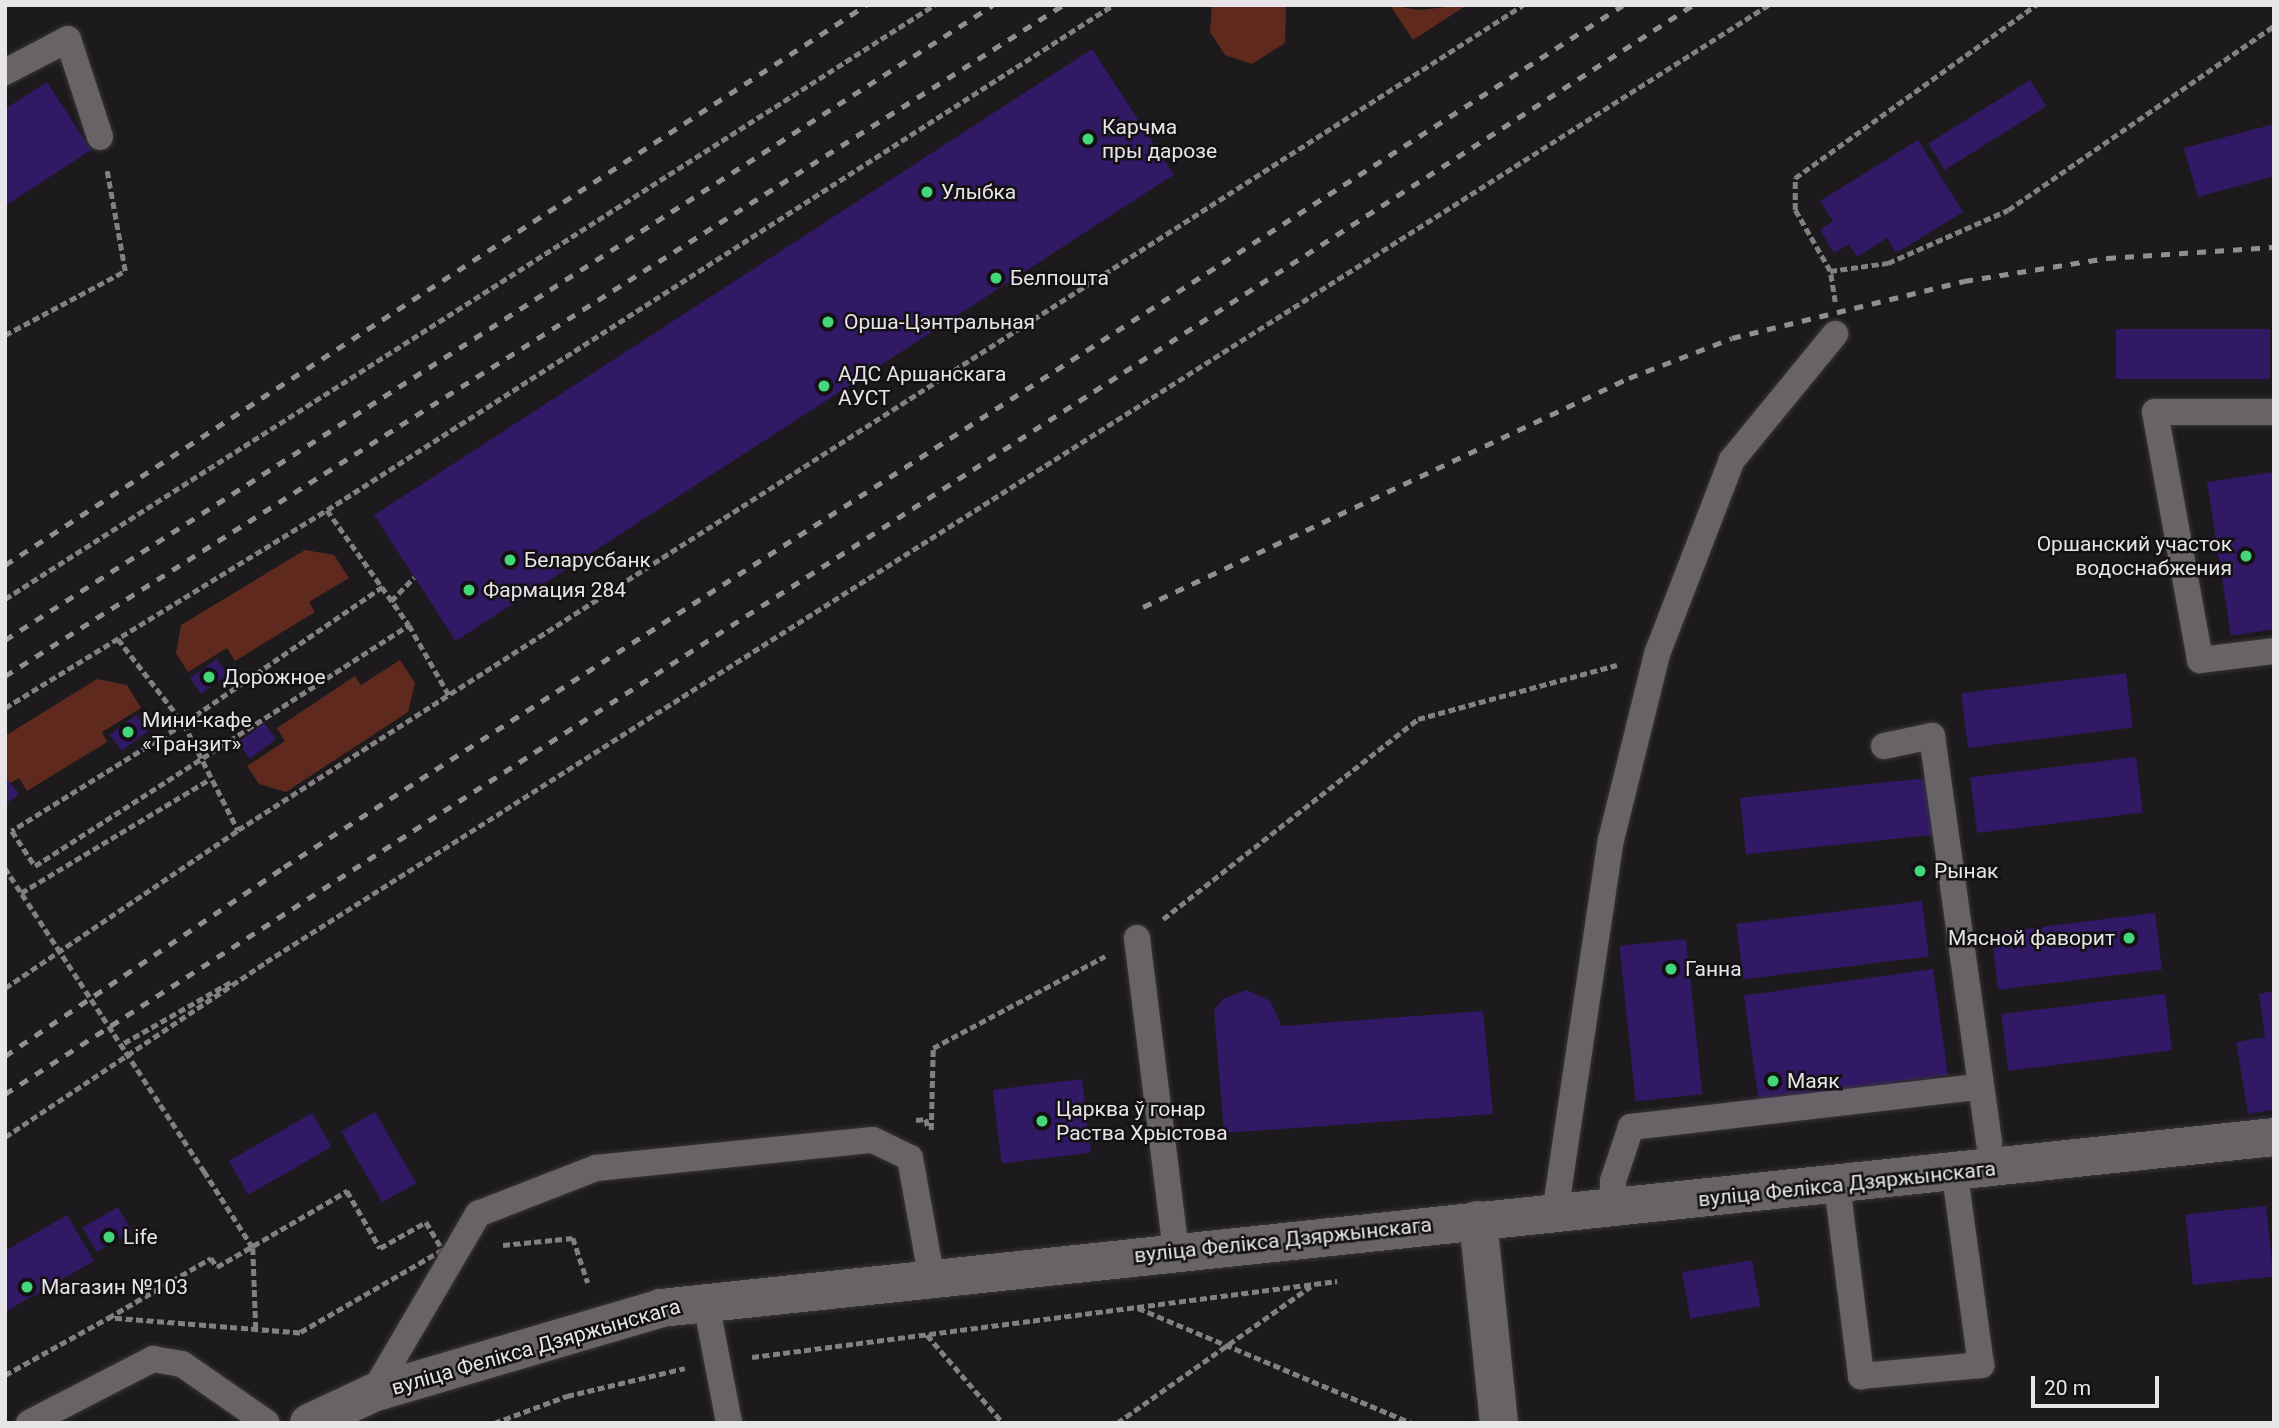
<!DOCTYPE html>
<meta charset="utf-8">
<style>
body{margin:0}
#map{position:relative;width:2279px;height:1428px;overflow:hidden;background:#1d1a1d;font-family:Roboto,sans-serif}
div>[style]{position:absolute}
.green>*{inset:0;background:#5f2a1d}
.building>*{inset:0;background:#311966;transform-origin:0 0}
.path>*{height:4.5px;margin-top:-2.25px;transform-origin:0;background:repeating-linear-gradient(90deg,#828082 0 7px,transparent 0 10.5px)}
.roads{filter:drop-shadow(0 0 2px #383638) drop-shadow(0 0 2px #383638)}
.service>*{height:26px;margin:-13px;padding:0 13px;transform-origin:13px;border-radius:13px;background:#676367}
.minor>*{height:38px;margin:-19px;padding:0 19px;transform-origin:19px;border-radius:19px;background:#676367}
.tertiary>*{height:38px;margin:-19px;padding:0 19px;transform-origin:19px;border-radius:19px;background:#676367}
.rail>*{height:5px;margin-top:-2.5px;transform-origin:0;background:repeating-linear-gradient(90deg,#918f91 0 9px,transparent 0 18px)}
.path-bridge>*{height:4.5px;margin-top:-2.25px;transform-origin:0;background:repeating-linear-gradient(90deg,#828082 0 7px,transparent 0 10.5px)}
.dots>*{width:19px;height:19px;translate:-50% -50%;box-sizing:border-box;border:4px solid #141114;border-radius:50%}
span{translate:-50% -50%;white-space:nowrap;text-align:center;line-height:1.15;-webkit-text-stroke:5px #141114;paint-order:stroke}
.poi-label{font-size:21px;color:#e7e5e7}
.left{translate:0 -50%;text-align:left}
.right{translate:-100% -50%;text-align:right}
.street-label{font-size:21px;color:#e7e5e7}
.frame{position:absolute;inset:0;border:7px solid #e7e5e7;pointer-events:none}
.scale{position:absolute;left:2031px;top:1376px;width:128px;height:32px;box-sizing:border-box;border:4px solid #e7e5e7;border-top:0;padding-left:9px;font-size:21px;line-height:24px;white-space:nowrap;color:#e7e5e7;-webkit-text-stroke:5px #141114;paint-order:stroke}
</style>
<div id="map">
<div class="green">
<i style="clip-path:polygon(1212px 5px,1286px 5px,1285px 43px,1252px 64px,1225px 55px,1210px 32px)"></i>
<i style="clip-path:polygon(1390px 5px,1418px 10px,1467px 5px,1413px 40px)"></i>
<i style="clip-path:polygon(305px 550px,334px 555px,349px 578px,309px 602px,315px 612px,235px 661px,227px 648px,188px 672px,176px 653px,181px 625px)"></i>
<i style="clip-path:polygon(400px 660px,415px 683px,408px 712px,286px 792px,259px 784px,247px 766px,285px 741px,277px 728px,355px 676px,361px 685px)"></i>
<i style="clip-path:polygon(97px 679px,127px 685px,141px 708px,102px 732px,107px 742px,27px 791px,19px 778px,5px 786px,5px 736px)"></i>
</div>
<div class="building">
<i style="left:1092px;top:49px;width:150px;height:856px;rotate:57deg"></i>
<i style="left:2030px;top:80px;width:31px;height:120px;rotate:58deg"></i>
<i style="clip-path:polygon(47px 82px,91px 150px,5px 206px,5px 109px)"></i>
<i style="clip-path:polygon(2274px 124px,2274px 176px,2198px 197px,2184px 148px)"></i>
<i style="clip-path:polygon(1918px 140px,1963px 212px,1896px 253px,1887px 238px,1857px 257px,1849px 244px,1834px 253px,1820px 230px,1833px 221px,1820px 201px)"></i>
<i style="left:2116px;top:329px;width:154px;height:50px"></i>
<i style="clip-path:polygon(2274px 472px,2274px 629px,2231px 636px,2207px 482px)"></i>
<i style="left:217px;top:659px;width:19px;height:33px;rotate:55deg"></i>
<i style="left:2126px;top:673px;width:55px;height:166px;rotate:83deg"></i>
<i style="left:136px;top:715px;width:20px;height:33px;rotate:53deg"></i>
<i style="left:264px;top:723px;width:20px;height:33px;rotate:53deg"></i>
<i style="left:2136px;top:757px;width:56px;height:167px;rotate:83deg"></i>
<i style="clip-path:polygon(5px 776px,19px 795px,5px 804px)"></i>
<i style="left:1927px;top:778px;width:57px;height:188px;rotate:84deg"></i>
<i style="left:1922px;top:901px;width:56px;height:187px;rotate:83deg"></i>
<i style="left:2155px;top:913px;width:57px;height:165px;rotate:83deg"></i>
<i style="left:1686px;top:939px;width:156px;height:67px;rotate:84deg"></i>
<i style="left:1933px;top:969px;width:107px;height:191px;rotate:82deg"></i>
<i style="clip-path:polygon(1247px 990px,1270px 1001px,1282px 1026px,1483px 1011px,1493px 1114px,1224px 1133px,1214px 1010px,1223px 999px)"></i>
<i style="clip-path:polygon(2274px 991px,2274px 1110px,2248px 1114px,2236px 1042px,2265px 1037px,2259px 994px)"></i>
<i style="left:2165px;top:994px;width:57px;height:165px;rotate:83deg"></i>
<i style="left:1082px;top:1079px;width:74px;height:90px;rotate:83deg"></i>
<i style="left:375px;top:1112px;width:82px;height:39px;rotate:60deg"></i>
<i style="left:312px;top:1113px;width:39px;height:96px;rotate:60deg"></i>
<i style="left:2266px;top:1206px;width:71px;height:81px;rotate:84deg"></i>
<i style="left:118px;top:1207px;width:28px;height:41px;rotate:60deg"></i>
<i style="clip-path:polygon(67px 1215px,94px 1261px,5px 1312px,5px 1251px)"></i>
<i style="left:1752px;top:1260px;width:47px;height:71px;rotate:80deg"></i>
</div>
<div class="path">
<i style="left:1830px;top:271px;width:59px;rotate:-7.9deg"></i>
<i style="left:1888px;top:263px;width:131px;rotate:-23.8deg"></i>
<i style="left:2008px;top:210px;width:323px;rotate:-34.7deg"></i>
<i style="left:1835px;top:302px;width:31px;rotate:-99deg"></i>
<i style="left:1830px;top:271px;width:70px;rotate:-119.8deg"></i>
<i style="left:1795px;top:210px;width:32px;rotate:-90deg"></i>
<i style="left:1795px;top:178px;width:297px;rotate:-35.7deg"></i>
<i style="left:5px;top:335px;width:136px;rotate:-28.1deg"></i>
<i style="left:125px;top:271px;width:102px;rotate:-100.2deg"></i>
<i style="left:327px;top:510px;width:141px;rotate:54.5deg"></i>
<i style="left:409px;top:625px;width:81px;rotate:60.3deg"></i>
<i style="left:383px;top:587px;width:242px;rotate:145.5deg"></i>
<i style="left:184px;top:724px;width:203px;rotate:148.1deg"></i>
<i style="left:12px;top:831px;width:42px;rotate:56.7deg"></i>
<i style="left:35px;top:866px;width:445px;rotate:-32.8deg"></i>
<i style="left:5px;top:599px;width:1103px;rotate:-32.59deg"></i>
<i style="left:391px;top:601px;width:33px;rotate:-46deg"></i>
<i style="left:118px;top:639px;width:108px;rotate:52.2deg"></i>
<i style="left:184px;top:724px;width:119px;rotate:63deg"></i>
<i style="left:5px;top:708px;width:378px;rotate:-31.6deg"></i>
<i style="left:327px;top:510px;width:934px;rotate:-32.72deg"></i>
<i style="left:21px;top:893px;width:218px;rotate:-31.1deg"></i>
<i style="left:1163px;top:919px;width:324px;rotate:-38.1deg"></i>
<i style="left:1418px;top:719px;width:206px;rotate:-15.2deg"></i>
<i style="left:5px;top:988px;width:282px;rotate:-34.1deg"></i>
<i style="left:238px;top:830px;width:1527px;rotate:-32.7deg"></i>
<i style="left:124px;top:1043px;width:123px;rotate:-29.7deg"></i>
<i style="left:916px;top:1120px;width:10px;rotate:-6deg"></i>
<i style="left:926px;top:1119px;width:9px;rotate:77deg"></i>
<i style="left:931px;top:1130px;width:82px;rotate:-88.6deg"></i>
<i style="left:933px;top:1048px;width:195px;rotate:-28.1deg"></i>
<i style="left:5px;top:1137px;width:314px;rotate:-33.8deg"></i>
<i style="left:266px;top:962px;width:1781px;rotate:-32.5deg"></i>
<i style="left:204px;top:1171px;width:91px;rotate:57.5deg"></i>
<i style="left:253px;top:1248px;width:81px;rotate:87.9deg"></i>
<i style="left:347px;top:1191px;width:66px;rotate:59.9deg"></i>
<i style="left:380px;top:1248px;width:53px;rotate:-29.5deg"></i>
<i style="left:426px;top:1222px;width:33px;rotate:59deg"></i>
<i style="left:443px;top:1250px;width:165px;rotate:149.9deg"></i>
<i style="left:300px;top:1333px;width:193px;rotate:-175.5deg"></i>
<i style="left:108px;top:1318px;width:119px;rotate:-30.2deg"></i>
<i style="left:211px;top:1258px;width:11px;rotate:56deg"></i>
<i style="left:217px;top:1267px;width:151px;rotate:-30.3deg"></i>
<i style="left:503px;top:1245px;width:70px;rotate:-5.7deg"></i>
<i style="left:573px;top:1238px;width:47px;rotate:71.6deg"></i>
<i style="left:1138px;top:1308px;width:297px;rotate:22.8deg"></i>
<i style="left:927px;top:1335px;width:116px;rotate:49.2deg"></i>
<i style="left:752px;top:1357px;width:590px;rotate:-7.4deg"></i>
<i style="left:5px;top:1375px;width:118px;rotate:-29deg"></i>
<i style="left:494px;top:1423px;width:78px;rotate:-20.3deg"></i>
<i style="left:567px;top:1396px;width:121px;rotate:-13.3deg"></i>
<i style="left:1117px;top:1423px;width:237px;rotate:-35.2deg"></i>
</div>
<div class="roads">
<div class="service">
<i style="left:5px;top:72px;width:71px;rotate:-27.6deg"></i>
<i style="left:68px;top:39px;width:103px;rotate:71.9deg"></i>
<i style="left:2274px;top:412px;width:119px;rotate:180deg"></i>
<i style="left:2155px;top:412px;width:252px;rotate:79.7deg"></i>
<i style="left:2200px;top:660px;width:75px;rotate:-6.9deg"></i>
<i style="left:1884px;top:746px;width:49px;rotate:-11.8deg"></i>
<i style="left:1932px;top:736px;width:411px;rotate:82deg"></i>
<i style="left:1137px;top:938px;width:314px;rotate:82.9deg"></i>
<i style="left:1837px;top:1185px;width:193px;rotate:82.8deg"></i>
<i style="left:1861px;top:1376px;width:121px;rotate:-5.2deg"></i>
<i style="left:1981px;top:1365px;width:193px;rotate:-97.8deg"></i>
<i style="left:1613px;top:1207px;width:26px;rotate:-90deg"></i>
<i style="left:1613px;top:1181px;width:57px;rotate:-71.6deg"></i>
<i style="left:1631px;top:1127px;width:349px;rotate:-6.6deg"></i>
<i style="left:1555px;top:1213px;width:377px;rotate:-81.5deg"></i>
<i style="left:1611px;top:840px;width:192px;rotate:-76.1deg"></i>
<i style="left:1657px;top:654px;width:208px;rotate:-68.9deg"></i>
<i style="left:1732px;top:460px;width:163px;rotate:-50.7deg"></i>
<i style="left:706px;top:1303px;width:122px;rotate:79.1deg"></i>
<i style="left:373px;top:1393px;width:208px;rotate:-59.6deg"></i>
<i style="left:478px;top:1214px;width:127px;rotate:-21.3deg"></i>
<i style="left:596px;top:1168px;width:278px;rotate:-5.8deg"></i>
<i style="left:873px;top:1140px;width:41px;rotate:25.9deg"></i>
<i style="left:910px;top:1158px;width:119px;rotate:79.8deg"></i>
<i style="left:29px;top:1423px;width:140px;rotate:-27.3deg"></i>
<i style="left:153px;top:1359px;width:29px;rotate:10deg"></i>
<i style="left:182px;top:1364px;width:103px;rotate:34.8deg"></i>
</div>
<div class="minor">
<i style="left:1478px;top:1220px;width:204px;rotate:84.1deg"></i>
</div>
<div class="tertiary">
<i style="left:309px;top:1423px;width:71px;rotate:-25.1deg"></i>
<i style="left:373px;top:1393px;width:300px;rotate:-16.4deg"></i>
<i style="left:661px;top:1308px;width:1622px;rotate:-6.05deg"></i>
</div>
</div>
<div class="rail">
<i style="left:5px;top:565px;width:1027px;rotate:-33.04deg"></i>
<i style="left:1143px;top:607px;width:537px;rotate:-25.23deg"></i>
<i style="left:1629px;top:378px;width:110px;rotate:-21.2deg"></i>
<i style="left:1732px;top:338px;width:239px;rotate:-13.8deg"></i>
<i style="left:1964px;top:281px;width:145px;rotate:-9.1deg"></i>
<i style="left:2107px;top:258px;width:167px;rotate:-3.8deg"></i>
<i style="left:5px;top:640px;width:1174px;rotate:-32.73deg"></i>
<i style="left:5px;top:676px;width:1253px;rotate:-32.38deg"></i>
<i style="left:5px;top:1056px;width:337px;rotate:-34.1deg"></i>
<i style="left:284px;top:867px;width:1592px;rotate:-32.77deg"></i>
<i style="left:5px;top:1094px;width:2009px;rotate:-32.83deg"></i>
</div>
<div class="path-bridge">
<i style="left:5px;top:868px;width:363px;rotate:56.7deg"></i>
</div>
<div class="dots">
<i style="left:1088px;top:139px;background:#44d77a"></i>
<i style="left:927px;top:192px;background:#44d77a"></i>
<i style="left:996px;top:278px;background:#44d77a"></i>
<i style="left:828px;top:322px;background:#44d77a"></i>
<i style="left:824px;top:386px;background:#44d77a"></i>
<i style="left:2246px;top:556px;background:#44d77a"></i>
<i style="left:510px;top:560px;background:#44d77a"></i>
<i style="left:469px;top:590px;background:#44d77a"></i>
<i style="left:209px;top:677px;background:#44d77a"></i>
<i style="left:128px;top:732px;background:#44d77a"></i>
<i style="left:1920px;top:871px;background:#44d77a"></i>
<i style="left:2129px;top:938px;background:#44d77a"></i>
<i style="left:1671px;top:969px;background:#44d77a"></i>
<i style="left:1773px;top:1081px;background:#44d77a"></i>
<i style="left:1042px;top:1121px;background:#44d77a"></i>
<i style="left:109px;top:1237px;background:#44d77a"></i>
<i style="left:27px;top:1287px;background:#44d77a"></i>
</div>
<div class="poi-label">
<span class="left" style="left:1102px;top:139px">Карчма<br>пры дарозе</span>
<span class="left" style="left:941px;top:192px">Улыбка</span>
<span class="left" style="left:1010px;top:278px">Белпошта</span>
<span class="left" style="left:844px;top:322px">Орша-Цэнтральная</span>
<span class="left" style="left:838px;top:386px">АДС Аршанскага<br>АУСТ</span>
<span class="right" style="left:2232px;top:556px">Оршанский участок<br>водоснабжения</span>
<span class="left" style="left:524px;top:560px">Беларусбанк</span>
<span class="left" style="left:483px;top:590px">Фармация 284</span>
<span class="left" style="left:223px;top:677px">Дорожное</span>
<span class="left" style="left:142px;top:732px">Мини-кафе<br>«Транзит»</span>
<span class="left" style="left:1934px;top:871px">Рынак</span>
<span class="right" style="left:2115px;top:938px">Мясной фаворит</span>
<span class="left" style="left:1685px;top:969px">Ганна</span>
<span class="left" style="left:1787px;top:1081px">Маяк</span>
<span class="left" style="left:1056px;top:1121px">Царква ў гонар<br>Раства Хрыстова</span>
<span class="left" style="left:123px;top:1237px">Life</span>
<span class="left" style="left:41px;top:1287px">Магазин №103</span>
</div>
<div class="street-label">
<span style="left:1847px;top:1184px;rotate:-6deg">вуліца Фелікса Дзяржынскага</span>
<span style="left:1283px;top:1240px;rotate:-6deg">вуліца Фелікса Дзяржынскага</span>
<span style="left:536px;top:1347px;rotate:-16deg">вуліца Фелікса Дзяржынскага</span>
</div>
<div class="frame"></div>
<div class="scale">20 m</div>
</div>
